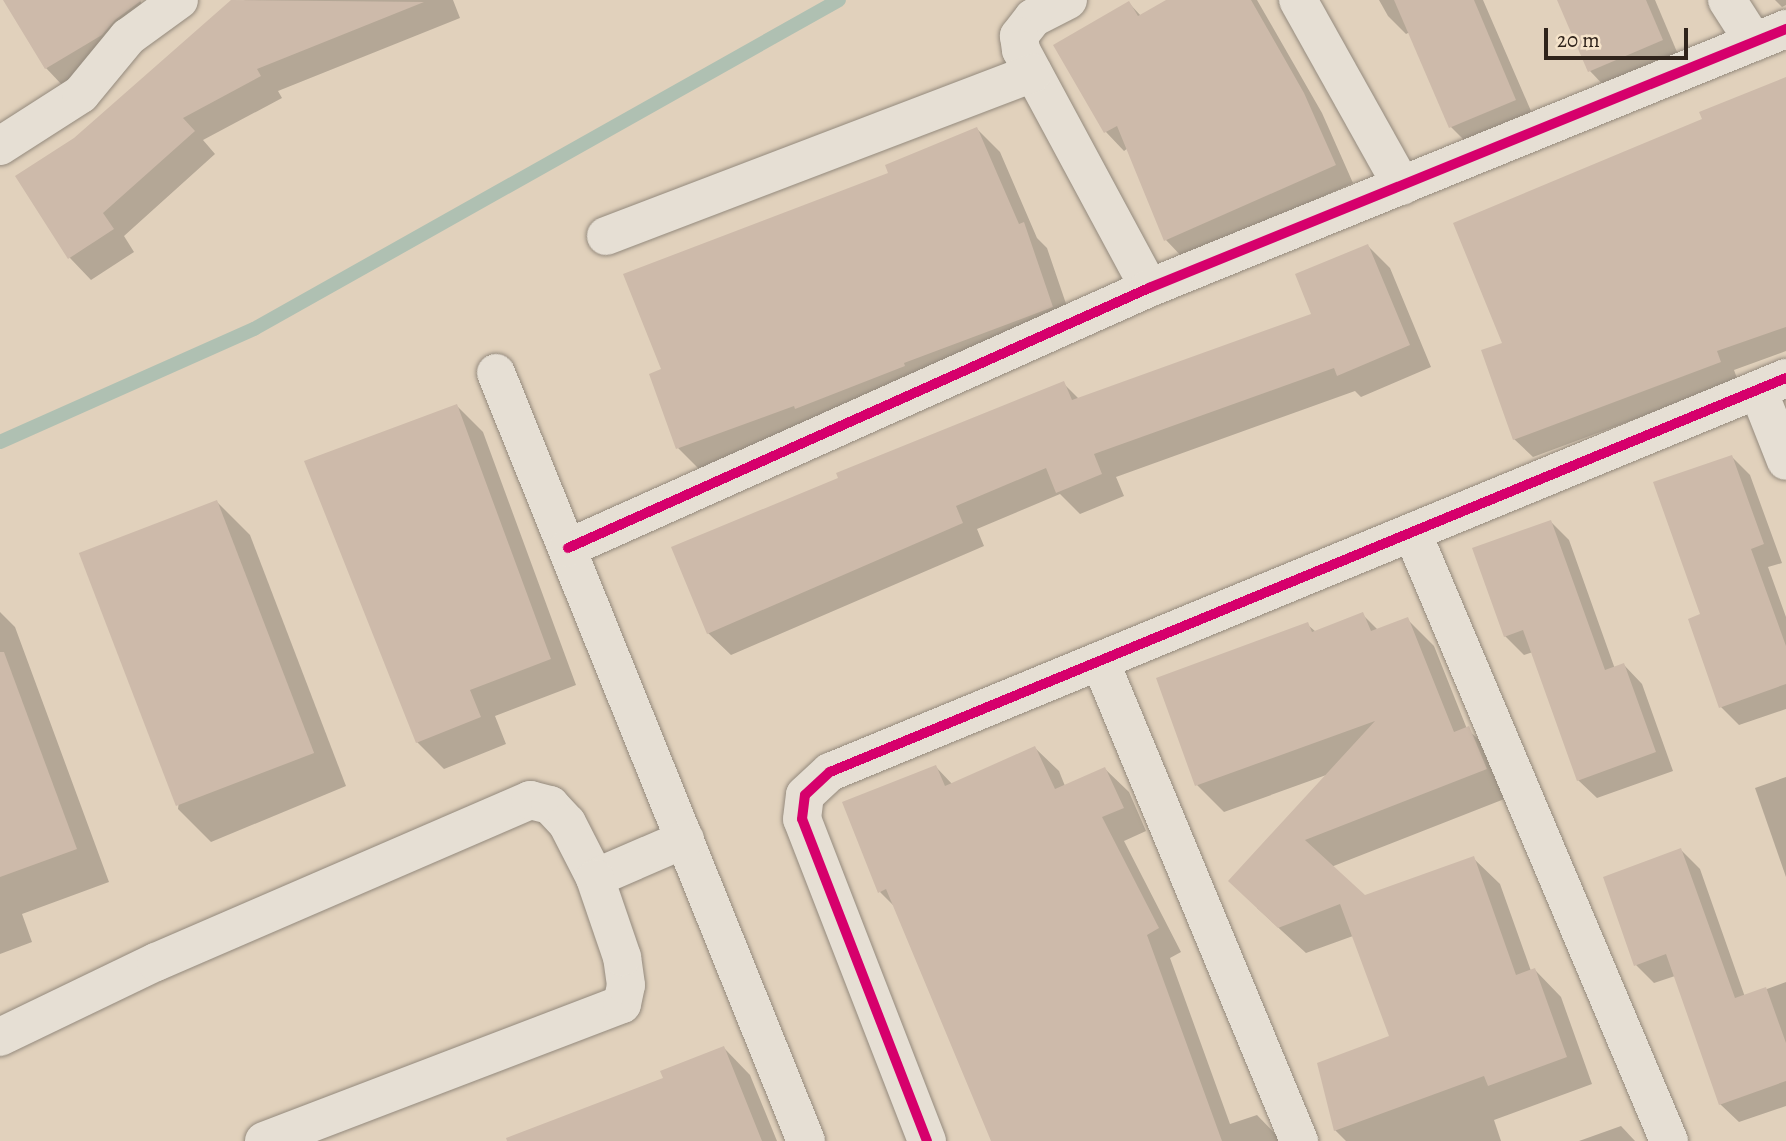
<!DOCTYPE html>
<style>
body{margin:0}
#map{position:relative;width:1786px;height:1141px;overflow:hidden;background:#e1d1bc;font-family:Alegreya,serif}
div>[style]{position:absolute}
.shadow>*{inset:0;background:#0003}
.stream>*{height:14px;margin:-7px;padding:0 7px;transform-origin:7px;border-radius:7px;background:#afc0b2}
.building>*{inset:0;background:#cdbaaa;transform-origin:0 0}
.roads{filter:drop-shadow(0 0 2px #948a7d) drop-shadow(0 0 2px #948a7d)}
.street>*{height:38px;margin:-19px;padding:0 19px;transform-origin:19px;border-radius:19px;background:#e6dfd4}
.cycleway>*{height:10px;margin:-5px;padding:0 5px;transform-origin:5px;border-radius:5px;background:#d6006c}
span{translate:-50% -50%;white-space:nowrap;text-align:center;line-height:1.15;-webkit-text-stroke:6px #f5e3ca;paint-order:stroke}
.scale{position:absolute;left:1544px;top:28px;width:144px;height:32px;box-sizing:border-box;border:4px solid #2f231b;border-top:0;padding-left:9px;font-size:21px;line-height:24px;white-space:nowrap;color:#2f231b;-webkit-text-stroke:5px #f5e3ca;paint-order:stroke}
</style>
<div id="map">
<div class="shadow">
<i style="clip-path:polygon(5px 0,140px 0,143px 7px,64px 87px,46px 68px)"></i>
<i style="clip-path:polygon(245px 0,453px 0,460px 18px,278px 91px,282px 98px,203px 140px,215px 154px,124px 236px,134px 252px,91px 280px,70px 258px,17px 176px,75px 139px,217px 15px)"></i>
<i style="clip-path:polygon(1169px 0,1257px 0,1322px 113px,1353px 183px,1184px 259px,1166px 240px,1128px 148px,1124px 151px,1106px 132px,1056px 46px,1129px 3px,1141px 16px)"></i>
<i style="clip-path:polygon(1379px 0,1483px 0,1534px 118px,1469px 145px,1451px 127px,1410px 32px,1406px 34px,1388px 16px)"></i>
<i style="clip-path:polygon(1559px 0,1655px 0,1680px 59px,1608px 90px,1590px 71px)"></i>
<i style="clip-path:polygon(1775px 0,1786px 0,1786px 5px,1782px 7px)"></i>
<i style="clip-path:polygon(1786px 80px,1786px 351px,1734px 370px,1738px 381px,1533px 457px,1514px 439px,1505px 344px)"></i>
<i style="clip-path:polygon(977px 129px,1000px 152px,1037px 238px,1047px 248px,1075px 330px,701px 471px,678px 448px,663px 370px,890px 174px)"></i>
<i style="clip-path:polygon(1368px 246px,1390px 268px,1431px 367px,1361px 397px,1355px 391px,1116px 477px,1124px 496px,1080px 514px,1060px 494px,977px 529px,984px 546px,731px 655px,708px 633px,1063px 383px,1079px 399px,1314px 315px)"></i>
<i style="clip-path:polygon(457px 406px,483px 432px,576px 685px,495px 716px,506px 744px,444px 769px,417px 742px)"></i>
<i style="clip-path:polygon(1732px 457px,1750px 475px,1782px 563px,1768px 567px,1786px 617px,1786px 709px,1739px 725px,1721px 707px)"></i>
<i style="clip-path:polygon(217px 502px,250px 535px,346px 786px,211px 842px,178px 809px)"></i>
<i style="clip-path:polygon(1551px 522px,1569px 540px,1615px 669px,1624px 665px,1642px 684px,1673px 771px,1597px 798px,1578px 780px,1533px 652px,1524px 655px,1505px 636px)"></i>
<i style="clip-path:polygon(0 612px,15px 627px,109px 882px,22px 914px,32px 942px,0 954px)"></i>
<i style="clip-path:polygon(1362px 614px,1378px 630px,1407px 619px,1434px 646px,1467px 729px,1496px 755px,1512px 796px,1331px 867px,1364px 897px,1473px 858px,1500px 884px,1531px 971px,1535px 970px,1561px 997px,1592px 1084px,1494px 1120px,1501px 1141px,1346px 1141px,1335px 1130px,1391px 1037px,1353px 936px,1306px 953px,1257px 908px,1329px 774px,1224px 812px,1197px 785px,1308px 625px,1316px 632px)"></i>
<i style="clip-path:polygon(1035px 748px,1059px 771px,1065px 786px,1105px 769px,1129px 792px,1146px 831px,1124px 841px,1181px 952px,1170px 958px,1230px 1124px,1257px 1115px,1282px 1141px,993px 1141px,895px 907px,880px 892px,936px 767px,953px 785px)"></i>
<i style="clip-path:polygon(1786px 777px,1786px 877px,1755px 788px)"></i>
<i style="clip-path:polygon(1681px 850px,1700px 869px,1745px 997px,1786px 982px,1786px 1106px,1739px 1122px,1720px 1104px,1675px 976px,1654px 983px,1636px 965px)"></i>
<i style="clip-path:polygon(724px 1048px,750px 1075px,777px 1141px,580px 1141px,665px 1079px)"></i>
<i style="clip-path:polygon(1621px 1126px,1635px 1141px,1579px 1141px)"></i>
</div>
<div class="stream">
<i style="left:0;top:442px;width:278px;rotate:-24deg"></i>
<i style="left:254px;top:329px;width:671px;rotate:-29.35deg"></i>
</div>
<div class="building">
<i style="clip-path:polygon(3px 0,142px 0,115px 20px,102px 35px,45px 69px)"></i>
<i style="clip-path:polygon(231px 0,424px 2px,257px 69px,261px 76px,183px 118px,195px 131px,103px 213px,114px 229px,68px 259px,15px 176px,74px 138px)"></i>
<i style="clip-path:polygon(1166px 0,1251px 0,1304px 93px,1336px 165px,1164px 241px,1117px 126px,1104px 133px,1053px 45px,1129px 1px,1138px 16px)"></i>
<i style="clip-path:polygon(1394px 0,1474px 0,1516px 100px,1449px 128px)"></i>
<i style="clip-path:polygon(1557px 0,1646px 0,1663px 40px,1588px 72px)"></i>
<i style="clip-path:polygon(1786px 77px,1786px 327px,1717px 351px,1721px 362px,1513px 440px,1481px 350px,1502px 343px,1453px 223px,1702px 119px,1699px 112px)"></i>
<i style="clip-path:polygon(977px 127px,1019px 224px,1024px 222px,1053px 307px,904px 363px,905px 366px,795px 409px,794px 406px,676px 449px,649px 374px,661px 369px,623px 274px,888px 173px,885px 165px)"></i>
<i style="clip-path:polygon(1368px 244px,1410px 345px,1337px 376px,1334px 368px,1094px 454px,1102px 474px,1056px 493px,1046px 468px,956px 506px,963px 523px,707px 634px,671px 547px,838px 478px,836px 473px,1064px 381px,1072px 400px,1311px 314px,1295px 274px)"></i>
<i style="clip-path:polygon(457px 404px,551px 659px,470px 690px,481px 717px,416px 743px,304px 461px)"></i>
<i style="clip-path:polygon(1732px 455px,1764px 544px,1751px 549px,1786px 646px,1786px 684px,1719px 708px,1688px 619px,1700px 614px,1653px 482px)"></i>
<i style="left:217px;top:500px;width:271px;height:148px;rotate:69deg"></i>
<i style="clip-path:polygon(1551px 520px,1605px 670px,1624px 663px,1656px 752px,1577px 781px,1523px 630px,1504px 637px,1472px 548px)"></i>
<i style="clip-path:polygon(1363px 612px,1371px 631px,1408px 617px,1454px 732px,1469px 726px,1487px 769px,1305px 840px,1365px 895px,1474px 856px,1516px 975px,1535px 968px,1567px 1057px,1488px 1086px,1484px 1076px,1334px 1131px,1317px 1063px,1389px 1036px,1340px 904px,1278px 928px,1228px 881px,1375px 721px,1195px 786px,1156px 678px,1308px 622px,1312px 632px)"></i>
<i style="clip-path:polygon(0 652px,4px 652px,77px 849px,0 877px)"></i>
<i style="clip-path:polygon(1035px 746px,1055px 789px,1105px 767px,1124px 808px,1102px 817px,1159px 928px,1147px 935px,1222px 1141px,991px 1141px,886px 889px,878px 893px,842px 802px,936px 765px,945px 786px)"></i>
<i style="clip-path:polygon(1681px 848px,1735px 998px,1766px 987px,1786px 1043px,1786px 1081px,1719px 1105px,1666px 954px,1634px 966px,1603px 877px)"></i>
<i style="clip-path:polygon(724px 1046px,762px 1141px,507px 1141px,506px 1138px,663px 1078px,660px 1071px)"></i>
</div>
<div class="roads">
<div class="street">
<i style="left:1068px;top:0;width:39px;rotate:153deg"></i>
<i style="left:1033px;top:18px;width:23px;rotate:128deg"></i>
<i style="left:1019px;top:36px;width:14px;rotate:82deg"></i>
<i style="left:1021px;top:50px;width:270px;rotate:61.7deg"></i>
<i style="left:1298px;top:0;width:213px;rotate:60.8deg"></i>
<i style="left:1727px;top:0;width:50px;rotate:57.3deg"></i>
<i style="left:0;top:146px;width:96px;rotate:-32.7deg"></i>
<i style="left:81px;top:94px;width:74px;rotate:-50.5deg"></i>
<i style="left:128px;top:37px;width:63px;rotate:-36deg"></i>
<i style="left:606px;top:236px;width:457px;rotate:-20.9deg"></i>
<i style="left:496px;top:373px;width:828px;rotate:68.02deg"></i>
<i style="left:1758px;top:390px;width:76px;rotate:68.5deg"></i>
<i style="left:1412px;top:532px;width:661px;rotate:67.12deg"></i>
<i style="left:568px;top:548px;width:637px;rotate:-24.11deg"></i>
<i style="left:1149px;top:288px;width:688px;rotate:-22.13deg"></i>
<i style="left:1100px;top:661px;width:520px;rotate:67.48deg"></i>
<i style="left:0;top:1037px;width:173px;rotate:-25.7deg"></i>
<i style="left:156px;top:962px;width:408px;rotate:-23.4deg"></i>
<i style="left:530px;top:800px;width:21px;rotate:14deg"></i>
<i style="left:550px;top:805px;width:25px;rotate:47deg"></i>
<i style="left:567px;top:823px;width:62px;rotate:63deg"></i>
<i style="left:595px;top:878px;width:98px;rotate:-23.4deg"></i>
<i style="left:264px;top:1141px;width:383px;rotate:-20.9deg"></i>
<i style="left:622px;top:1004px;width:19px;rotate:-78deg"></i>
<i style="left:626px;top:985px;width:28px;rotate:-98deg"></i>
<i style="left:622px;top:957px;width:83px;rotate:-108.9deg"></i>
<i style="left:927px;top:1141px;width:345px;rotate:-111.2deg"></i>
<i style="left:802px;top:819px;width:24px;rotate:-83deg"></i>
<i style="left:805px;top:795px;width:34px;rotate:-43deg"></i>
<i style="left:830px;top:772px;width:1034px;rotate:-22.4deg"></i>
</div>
</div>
<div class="cycleway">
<i style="left:568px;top:548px;width:637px;rotate:-24.11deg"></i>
<i style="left:1149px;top:288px;width:688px;rotate:-22.13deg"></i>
<i style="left:927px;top:1141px;width:345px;rotate:-111.2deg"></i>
<i style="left:802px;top:819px;width:24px;rotate:-83deg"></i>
<i style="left:805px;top:795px;width:34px;rotate:-43deg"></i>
<i style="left:830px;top:772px;width:1034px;rotate:-22.4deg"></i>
</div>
<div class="scale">20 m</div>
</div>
